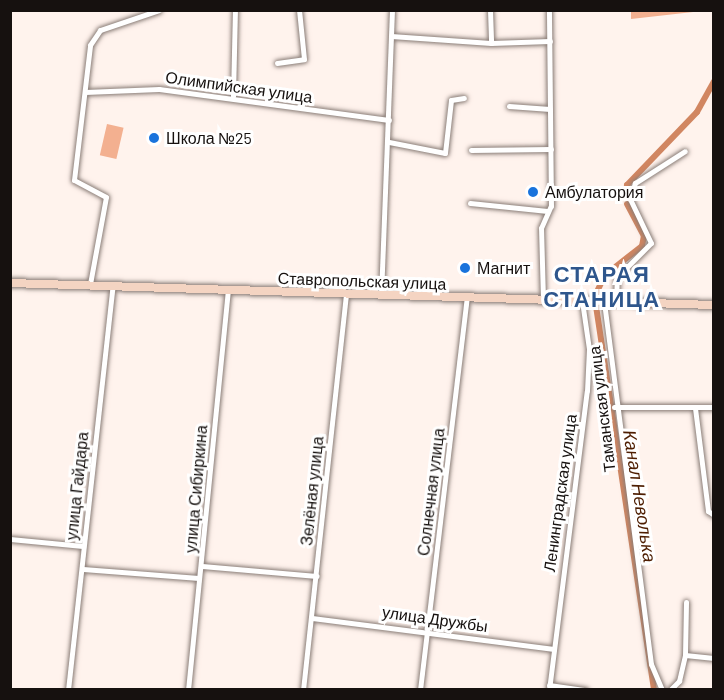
<!DOCTYPE html>
<meta charset="utf-8">
<style>
body{margin:0}
#map{position:relative;width:724px;height:700px;overflow:hidden;background:#fff3ed;font-family:Barlow,sans-serif}
div>[style]{position:absolute}
.green>*{inset:0;background:#f3b090;transform-origin:0 0}
.canal>*{height:6px;margin:-3px;padding:0 3px;transform-origin:3px;border-radius:3px;background:#d18661}
.roads{filter:drop-shadow(0 0 2px #8a7d77) drop-shadow(0 0 2px #8a7d77)}
.street>*{height:5px;margin:-2.5px;padding:0 2.5px;transform-origin:2.5px;border-radius:2.5px;background:#fff}
.secondary>*{height:8px;margin:-4px;padding:0 4px;transform-origin:4px;border-radius:4px;background:#f4d4c2}
.dots>*{width:16px;height:16px;translate:-50% -50%;box-sizing:border-box;border:3px solid #fff;border-radius:50%}
span{translate:-50% -50%;white-space:nowrap;text-align:center;line-height:1.15;-webkit-text-stroke:6px #fff;paint-order:stroke}
.street-label{font-size:16px;color:#16110f}
.poi-label{font-size:16px;color:#16110f}
.left{translate:0 -50%;text-align:left}
.water-label{font-size:18px;color:#4e1e02;font-style:italic}
.district-label{font-size:22px;color:#2e568c;font-weight:700;letter-spacing:1.5px}
.frame{position:absolute;inset:0;border:12px solid #16110f;pointer-events:none}
</style>
<div id="map">
<div class="green">
<i style="clip-path:polygon(702px 11px,631px 19px,631px 11px,702px 10px)"></i>
<i style="left:107px;top:124px;width:17px;height:32px;rotate:13deg"></i>
</div>
<div class="canal">
<i style="left:627px;top:194px;width:9px;rotate:-90deg"></i>
<i style="left:627px;top:185px;width:101px;rotate:-46.2deg"></i>
<i style="left:697px;top:112px;width:35px;rotate:-61deg"></i>
<i style="left:595px;top:296px;width:23px;rotate:-65deg"></i>
<i style="left:605px;top:275px;width:47px;rotate:-38.1deg"></i>
<i style="left:642px;top:246px;width:10px;rotate:-79deg"></i>
<i style="left:644px;top:236px;width:36px;rotate:-118deg"></i>
<i style="left:596px;top:306px;width:388px;rotate:81.4deg"></i>
</div>
<div class="roads">
<div class="street">
<i style="left:490px;top:10px;width:33px;rotate:88deg"></i>
<i style="left:391px;top:36px;width:100px;rotate:4deg"></i>
<i style="left:491px;top:43px;width:59px;rotate:-1.9deg"></i>
<i style="left:277px;top:63px;width:27px;rotate:-8deg"></i>
<i style="left:304px;top:59px;width:49px;rotate:-95.8deg"></i>
<i style="left:85px;top:92px;width:74px;rotate:-2.3deg"></i>
<i style="left:159px;top:89px;width:232px;rotate:7.7deg"></i>
<i style="left:233px;top:96px;width:86px;rotate:-88.7deg"></i>
<i style="left:509px;top:106px;width:41px;rotate:4.2deg"></i>
<i style="left:389px;top:142px;width:57px;rotate:11.1deg"></i>
<i style="left:445px;top:153px;width:53px;rotate:-83.5deg"></i>
<i style="left:451px;top:100px;width:13px;rotate:-9deg"></i>
<i style="left:471px;top:150px;width:80px;rotate:-0.7deg"></i>
<i style="left:470px;top:203px;width:78px;rotate:5.9deg"></i>
<i style="left:90px;top:284px;width:88px;rotate:-79.6deg"></i>
<i style="left:106px;top:197px;width:36px;rotate:-152deg"></i>
<i style="left:74px;top:180px;width:136px;rotate:-83.2deg"></i>
<i style="left:90px;top:45px;width:18px;rotate:-56deg"></i>
<i style="left:100px;top:30px;width:62px;rotate:-18.7deg"></i>
<i style="left:381px;top:296px;width:286px;rotate:-87.8deg"></i>
<i style="left:543px;top:299px;width:71px;rotate:-91.6deg"></i>
<i style="left:541px;top:228px;width:24px;rotate:-66deg"></i>
<i style="left:551px;top:206px;width:196px;rotate:-90.6deg"></i>
<i style="left:604px;top:302px;width:365px;rotate:82.6deg"></i>
<i style="left:651px;top:664px;width:28px;rotate:67deg"></i>
<i style="left:616px;top:302px;width:25px;rotate:-88deg"></i>
<i style="left:617px;top:277px;width:48px;rotate:-45deg"></i>
<i style="left:651px;top:243px;width:49px;rotate:-115.5deg"></i>
<i style="left:630px;top:199px;width:17px;rotate:-73deg"></i>
<i style="left:635px;top:183px;width:59px;rotate:-32.6deg"></i>
<i style="left:614px;top:407px;width:100px"></i>
<i style="left:695px;top:408px;width:104px;rotate:82.8deg"></i>
<i style="left:708px;top:511px;width:7px;rotate:34deg"></i>
<i style="left:10px;top:539px;width:73px;rotate:5.5deg"></i>
<i style="left:202px;top:566px;width:115px;rotate:5deg"></i>
<i style="left:83px;top:569px;width:116px;rotate:4.4deg"></i>
<i style="left:312px;top:618px;width:244px;rotate:7.3deg"></i>
<i style="left:685px;top:655px;width:29px;rotate:6deg"></i>
<i style="left:549px;top:685px;width:37px;rotate:8deg"></i>
<i style="left:68px;top:690px;width:407px;rotate:-83.7deg"></i>
<i style="left:188px;top:690px;width:402px;rotate:-84.3deg"></i>
<i style="left:303px;top:690px;width:397px;rotate:-83.8deg"></i>
<i style="left:420px;top:690px;width:395px;rotate:-83.2deg"></i>
<i style="left:549px;top:690px;width:301px;rotate:-82.8deg"></i>
<i style="left:587px;top:391px;width:42px;rotate:-87.3deg"></i>
<i style="left:589px;top:349px;width:49px;rotate:-98.3deg"></i>
<i style="left:670px;top:690px;width:13px;rotate:-45deg"></i>
<i style="left:679px;top:681px;width:27px;rotate:-77deg"></i>
<i style="left:685px;top:655px;width:53px;rotate:-88.9deg"></i>
</div>
<div class="secondary">
<i style="left:10px;top:283px;width:704px;rotate:1.79deg"></i>
</div>
</div>
<div class="dots">
<i style="left:154px;top:138px;background:#1973dc"></i>
<i style="left:533px;top:192px;background:#1973dc"></i>
<i style="left:465px;top:268px;background:#1973dc"></i>
</div>
<div class="street-label">
<span style="left:239px;top:87px;rotate:8deg">Олимпийская улица</span>
<span style="left:362px;top:281px;rotate:2deg">Ставропольская улица</span>
<span style="left:602px;top:409px;rotate:-97deg">Таманская улица</span>
<span style="left:77px;top:486px;rotate:-84deg">улица Гайдара</span>
<span style="left:196px;top:489px;rotate:-85deg">улица Сибиркина</span>
<span style="left:312px;top:491px;rotate:-84deg">Зелёная улица</span>
<span style="left:431px;top:492px;rotate:-83deg">Солнечная улица</span>
<span style="left:560px;top:493px;rotate:-82deg">Ленинградская улица</span>
<span style="left:435px;top:619px;rotate:8deg">улица Дружбы</span>
</div>
<div class="poi-label">
<span class="left" style="left:166px;top:138px">Школа №25</span>
<span class="left" style="left:545px;top:192px">Амбулатория</span>
<span class="left" style="left:477px;top:268px">Магнит</span>
</div>
<div class="water-label">
<span style="left:640px;top:496px;rotate:81deg">Канал Неволька</span>
</div>
<div class="district-label">
<span style="left:602px;top:286px">СТАРАЯ<br>СТАНИЦА</span>
</div>
<div class="frame"></div>
</div>
